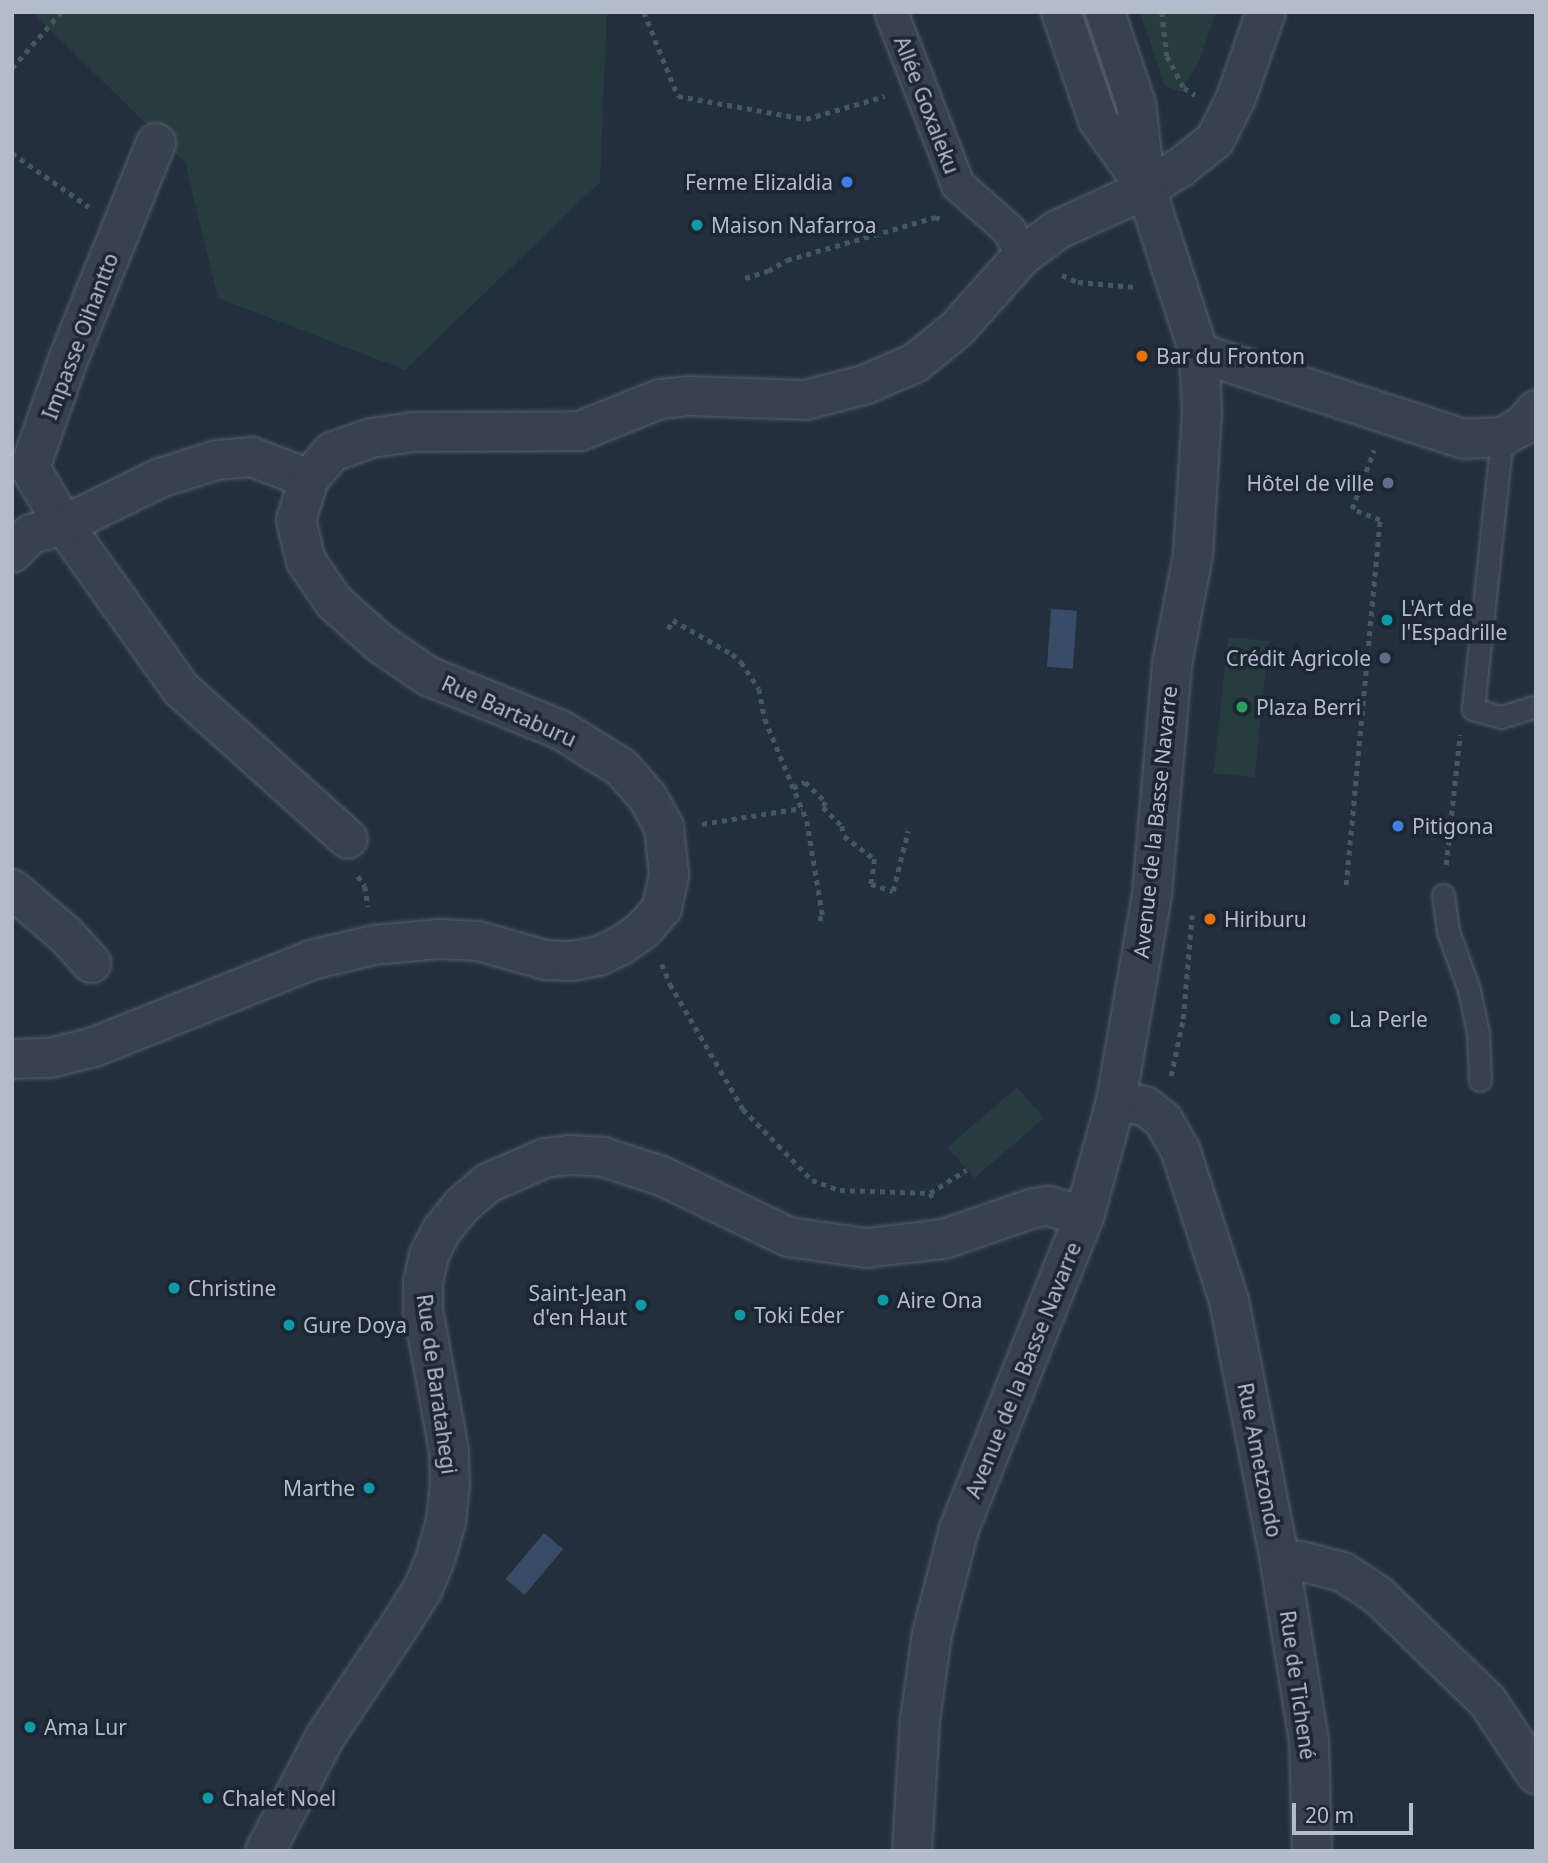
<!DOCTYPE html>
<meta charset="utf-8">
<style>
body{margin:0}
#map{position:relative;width:1548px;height:1863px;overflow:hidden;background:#242f3e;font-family:"Noto Sans",sans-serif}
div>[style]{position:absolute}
.green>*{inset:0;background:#263c3f;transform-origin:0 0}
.water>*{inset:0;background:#394c67;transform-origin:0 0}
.path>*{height:4.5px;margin-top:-2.25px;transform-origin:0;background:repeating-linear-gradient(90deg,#44595c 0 5px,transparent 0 10px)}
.roads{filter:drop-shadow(0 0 2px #565f6c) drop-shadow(0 0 2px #565f6c)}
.service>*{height:21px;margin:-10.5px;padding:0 10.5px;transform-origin:10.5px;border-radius:10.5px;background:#38414e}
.pedestrian>*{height:32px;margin:-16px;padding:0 16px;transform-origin:16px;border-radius:16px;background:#38414e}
.minor>*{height:38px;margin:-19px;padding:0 19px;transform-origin:19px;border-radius:19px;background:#38414e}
.tertiary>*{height:38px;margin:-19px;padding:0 19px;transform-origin:19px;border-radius:19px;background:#38414e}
.dots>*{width:19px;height:19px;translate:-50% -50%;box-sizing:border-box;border:4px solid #1d2633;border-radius:50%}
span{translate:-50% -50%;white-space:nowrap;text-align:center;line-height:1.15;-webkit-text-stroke:7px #1d2633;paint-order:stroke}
.street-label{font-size:21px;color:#b4bcc9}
.poi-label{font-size:21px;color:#b4bcc9}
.right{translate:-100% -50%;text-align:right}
.left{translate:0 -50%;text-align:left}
.frame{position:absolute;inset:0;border:14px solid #b4bcc9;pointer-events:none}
.scale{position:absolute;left:1292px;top:1803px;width:121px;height:32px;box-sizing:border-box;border:4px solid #b4bcc9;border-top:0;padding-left:9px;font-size:21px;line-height:24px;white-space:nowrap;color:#b4bcc9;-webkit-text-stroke:5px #1d2633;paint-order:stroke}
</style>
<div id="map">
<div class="green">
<i style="clip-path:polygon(32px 12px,607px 12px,600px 182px,405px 370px,218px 298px,185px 162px)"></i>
<i style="clip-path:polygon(1140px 12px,1216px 12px,1200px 59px,1181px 92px,1165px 86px)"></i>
<i style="left:1228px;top:637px;width:41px;height:137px;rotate:6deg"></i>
<i style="left:1017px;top:1087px;width:41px;height:92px;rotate:49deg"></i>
</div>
<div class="water">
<i style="left:1051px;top:609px;width:26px;height:58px;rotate:4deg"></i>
<i style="left:544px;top:1533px;width:25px;height:60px;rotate:40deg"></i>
</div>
<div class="path">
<i style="left:644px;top:12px;width:91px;rotate:68deg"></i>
<i style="left:678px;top:96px;width:130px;rotate:10.2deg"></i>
<i style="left:806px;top:119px;width:82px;rotate:-16.2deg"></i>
<i style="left:1162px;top:12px;width:44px;rotate:83.5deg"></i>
<i style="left:1167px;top:56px;width:36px;rotate:62deg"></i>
<i style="left:1184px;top:88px;width:13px;rotate:32deg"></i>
<i style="left:12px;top:68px;width:74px;rotate:-48.8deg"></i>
<i style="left:12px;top:153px;width:94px;rotate:35deg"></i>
<i style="left:1062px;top:275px;width:17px;rotate:24deg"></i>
<i style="left:1078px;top:282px;width:58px;rotate:4.9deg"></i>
<i style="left:745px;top:278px;width:24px;rotate:-17deg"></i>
<i style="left:768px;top:271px;width:22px;rotate:-30deg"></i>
<i style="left:787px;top:260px;width:155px;rotate:-16.1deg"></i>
<i style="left:936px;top:217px;width:4px;rotate:27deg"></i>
<i style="left:668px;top:629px;width:10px;rotate:-61deg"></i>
<i style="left:673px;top:620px;width:68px;rotate:30deg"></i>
<i style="left:732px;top:654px;width:12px;rotate:42deg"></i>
<i style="left:741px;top:662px;width:32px;rotate:56deg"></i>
<i style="left:759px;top:689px;width:31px;rotate:79deg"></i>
<i style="left:765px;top:719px;width:110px;rotate:67.6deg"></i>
<i style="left:807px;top:821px;width:98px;rotate:80.6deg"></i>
<i style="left:823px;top:918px;width:8px;rotate:166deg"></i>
<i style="left:793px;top:788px;width:13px;rotate:-27deg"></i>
<i style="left:805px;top:782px;width:29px;rotate:44deg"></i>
<i style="left:826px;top:802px;width:6px;rotate:121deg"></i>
<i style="left:823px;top:807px;width:27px;rotate:45deg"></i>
<i style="left:842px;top:826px;width:10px;rotate:79deg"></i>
<i style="left:844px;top:836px;width:39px;rotate:37deg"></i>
<i style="left:875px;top:859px;width:25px;rotate:99deg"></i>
<i style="left:871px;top:884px;width:23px;rotate:18deg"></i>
<i style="left:893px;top:891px;width:62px;rotate:-76deg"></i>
<i style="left:702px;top:824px;width:101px;rotate:-9.1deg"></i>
<i style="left:1446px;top:865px;width:131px;rotate:-83.9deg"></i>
<i style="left:358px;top:876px;width:12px;rotate:55deg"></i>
<i style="left:365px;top:886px;width:21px;rotate:82deg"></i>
<i style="left:1346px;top:885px;width:367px;rotate:-84.7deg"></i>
<i style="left:1380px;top:520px;width:30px;rotate:-159deg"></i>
<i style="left:1352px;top:509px;width:63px;rotate:-69.6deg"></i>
<i style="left:662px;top:964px;width:22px;rotate:68deg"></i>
<i style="left:670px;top:984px;width:145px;rotate:59.7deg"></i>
<i style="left:743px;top:1109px;width:99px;rotate:45.8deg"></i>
<i style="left:812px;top:1180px;width:30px;rotate:20deg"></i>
<i style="left:840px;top:1190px;width:90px;rotate:1.9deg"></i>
<i style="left:930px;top:1193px;width:8px;rotate:60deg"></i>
<i style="left:1171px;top:1076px;width:58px;rotate:-78.1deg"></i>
<i style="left:1183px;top:1019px;width:104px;rotate:-85.1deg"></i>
<i style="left:930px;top:1193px;width:43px;rotate:-32.6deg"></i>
</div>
<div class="roads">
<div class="service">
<i style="left:1502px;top:437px;width:274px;rotate:96.1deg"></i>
<i style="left:1473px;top:709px;width:29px;rotate:16deg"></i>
<i style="left:1501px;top:717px;width:37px;rotate:-17deg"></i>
<i style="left:1443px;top:895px;width:36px;rotate:82deg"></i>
<i style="left:1448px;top:931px;width:63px;rotate:70.4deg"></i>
<i style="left:1469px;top:990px;width:44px;rotate:78.2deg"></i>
<i style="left:1478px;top:1033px;width:47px;rotate:87.6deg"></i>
</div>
<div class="pedestrian">
<i style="left:891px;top:12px;width:186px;rotate:68.8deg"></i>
<i style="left:958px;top:185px;width:68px;rotate:41.4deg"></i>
<i style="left:1009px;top:230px;width:29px;rotate:63deg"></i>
</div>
<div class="minor">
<i style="left:156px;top:143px;width:231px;rotate:112.1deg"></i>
<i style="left:69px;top:357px;width:118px;rotate:109.4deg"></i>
<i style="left:30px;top:468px;width:66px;rotate:59.2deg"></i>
<i style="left:64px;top:525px;width:201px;rotate:54.5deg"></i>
<i style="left:181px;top:689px;width:224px;rotate:41.9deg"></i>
<i style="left:1199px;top:353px;width:278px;rotate:18deg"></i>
<i style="left:1463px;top:439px;width:39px;rotate:-3deg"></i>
<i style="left:1502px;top:437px;width:23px;rotate:-29deg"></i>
<i style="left:1522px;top:426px;width:21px;rotate:-49deg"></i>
<i style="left:12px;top:553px;width:27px;rotate:-45deg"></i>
<i style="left:31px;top:534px;width:34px;rotate:-15deg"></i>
<i style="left:64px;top:525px;width:107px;rotate:-26.1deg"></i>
<i style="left:160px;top:478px;width:60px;rotate:-17.5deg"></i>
<i style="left:217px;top:460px;width:35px;rotate:-5deg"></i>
<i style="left:252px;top:457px;width:61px;rotate:21.1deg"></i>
<i style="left:12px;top:889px;width:71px;rotate:40.4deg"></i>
<i style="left:66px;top:935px;width:38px;rotate:48deg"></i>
<i style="left:12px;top:1059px;width:38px;rotate:-2deg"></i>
<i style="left:50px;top:1058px;width:45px;rotate:-14deg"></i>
<i style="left:94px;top:1047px;width:234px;rotate:-21.8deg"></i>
<i style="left:311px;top:960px;width:65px;rotate:-13.4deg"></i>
<i style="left:374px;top:945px;width:66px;rotate:-5.2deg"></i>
<i style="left:440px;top:939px;width:38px;rotate:3deg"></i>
<i style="left:478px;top:941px;width:70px;rotate:15.8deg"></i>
<i style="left:545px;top:960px;width:26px;rotate:2deg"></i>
<i style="left:571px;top:961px;width:28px;rotate:-10deg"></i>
<i style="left:599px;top:956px;width:25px;rotate:-26deg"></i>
<i style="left:622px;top:945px;width:26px;rotate:-36deg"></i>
<i style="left:643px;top:930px;width:29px;rotate:-49deg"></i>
<i style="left:662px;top:908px;width:34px;rotate:-78deg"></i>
<i style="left:669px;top:875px;width:48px;rotate:-95.9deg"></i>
<i style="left:664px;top:827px;width:33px;rotate:-119deg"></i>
<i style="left:648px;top:798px;width:40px;rotate:-131deg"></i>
<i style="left:622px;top:768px;width:72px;rotate:-148.1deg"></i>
<i style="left:561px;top:730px;width:144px;rotate:-157.9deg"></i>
<i style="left:428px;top:676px;width:57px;rotate:-145.8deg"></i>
<i style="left:381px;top:644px;width:63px;rotate:-138.2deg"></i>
<i style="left:334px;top:602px;width:50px;rotate:-124.3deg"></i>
<i style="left:306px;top:561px;width:42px;rotate:-103.7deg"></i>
<i style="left:296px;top:520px;width:43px;rotate:-72.4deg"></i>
<i style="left:309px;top:479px;width:35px;rotate:-50deg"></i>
<i style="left:332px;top:452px;width:41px;rotate:-19.7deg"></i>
<i style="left:371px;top:438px;width:42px;rotate:-8.1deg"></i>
<i style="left:413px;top:432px;width:167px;rotate:-0.3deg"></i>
<i style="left:580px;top:431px;width:86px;rotate:-21.8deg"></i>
<i style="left:660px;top:399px;width:28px;rotate:-6deg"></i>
<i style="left:688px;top:396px;width:117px;rotate:2deg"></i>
<i style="left:805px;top:400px;width:61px;rotate:-14.3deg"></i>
<i style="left:864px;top:385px;width:56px;rotate:-23.3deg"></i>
<i style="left:915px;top:363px;width:54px;rotate:-39deg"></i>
<i style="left:957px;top:329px;width:98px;rotate:-48.3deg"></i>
<i style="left:1022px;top:256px;width:44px;rotate:-36.6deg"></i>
<i style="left:1057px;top:230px;width:98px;rotate:-24.7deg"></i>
<i style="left:1146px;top:189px;width:41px;rotate:-32.2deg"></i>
<i style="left:1181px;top:167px;width:43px;rotate:-38.5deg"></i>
<i style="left:1215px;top:140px;width:47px;rotate:-63.4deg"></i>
<i style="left:1236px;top:98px;width:91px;rotate:-70.8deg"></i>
<i style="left:1116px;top:1101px;width:29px;rotate:10deg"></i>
<i style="left:1145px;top:1106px;width:23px;rotate:38deg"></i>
<i style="left:1163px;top:1120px;width:34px;rotate:60deg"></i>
<i style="left:1180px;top:1149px;width:160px;rotate:72.1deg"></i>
<i style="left:1229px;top:1301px;width:266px;rotate:78.9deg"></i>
<i style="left:1280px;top:1562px;width:182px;rotate:80.8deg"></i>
<i style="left:1309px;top:1742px;width:109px;rotate:88.4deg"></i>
<i style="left:1280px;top:1562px;width:20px;rotate:-3deg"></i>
<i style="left:1300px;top:1561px;width:44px;rotate:14.3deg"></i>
<i style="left:1343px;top:1572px;width:42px;rotate:33.3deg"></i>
<i style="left:1378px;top:1595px;width:153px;rotate:44.2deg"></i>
<i style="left:1488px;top:1702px;width:87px;rotate:56.3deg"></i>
<i style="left:265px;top:1851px;width:129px;rotate:-62.2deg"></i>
<i style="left:325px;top:1737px;width:138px;rotate:-56.2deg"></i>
<i style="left:402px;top:1622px;width:39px;rotate:-58deg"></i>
<i style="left:423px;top:1589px;width:35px;rotate:-68deg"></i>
<i style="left:436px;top:1556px;width:35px;rotate:-74deg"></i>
<i style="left:446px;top:1522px;width:36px;rotate:-84deg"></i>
<i style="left:450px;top:1486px;width:35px;rotate:-92deg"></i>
<i style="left:449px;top:1451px;width:143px;rotate:-100.4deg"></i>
<i style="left:423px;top:1310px;width:28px;rotate:-90deg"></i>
<i style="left:423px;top:1282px;width:28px;rotate:-77deg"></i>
<i style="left:429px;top:1255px;width:28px;rotate:-63deg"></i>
<i style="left:442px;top:1230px;width:32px;rotate:-51deg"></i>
<i style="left:462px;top:1205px;width:34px;rotate:-40deg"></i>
<i style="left:488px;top:1183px;width:62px;rotate:-23.7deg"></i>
<i style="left:545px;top:1158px;width:25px;rotate:-7deg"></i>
<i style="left:570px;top:1155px;width:33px;rotate:3deg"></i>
<i style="left:603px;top:1157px;width:62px;rotate:17.9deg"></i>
<i style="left:662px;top:1176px;width:140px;rotate:25.8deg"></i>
<i style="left:788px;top:1237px;width:79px;rotate:8deg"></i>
<i style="left:866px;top:1248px;width:79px;rotate:-6.6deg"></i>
<i style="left:944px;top:1239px;width:95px;rotate:-19deg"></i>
<i style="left:1034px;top:1208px;width:15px;rotate:-8deg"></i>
<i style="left:1049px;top:1206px;width:37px;rotate:17deg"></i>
</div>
<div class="tertiary">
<i style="left:1061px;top:12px;width:114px;rotate:71.1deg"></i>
<i style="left:1098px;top:120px;width:80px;rotate:54.7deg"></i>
<i style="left:912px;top:1851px;width:131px;rotate:-86.5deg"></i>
<i style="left:920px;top:1720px;width:87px;rotate:-82.1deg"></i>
<i style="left:932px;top:1634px;width:108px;rotate:-75.6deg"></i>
<i style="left:959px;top:1529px;width:336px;rotate:-68.2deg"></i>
<i style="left:1084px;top:1217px;width:120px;rotate:-74.6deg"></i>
<i style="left:1116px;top:1101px;width:210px;rotate:-80.1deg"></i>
<i style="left:1152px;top:894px;width:231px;rotate:-85deg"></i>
<i style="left:1172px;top:664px;width:111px;rotate:-79.1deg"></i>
<i style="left:1193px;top:555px;width:143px;rotate:-86.4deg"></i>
<i style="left:1202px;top:412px;width:59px;rotate:-92.9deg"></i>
<i style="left:1199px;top:353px;width:172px;rotate:-107.9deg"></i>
<i style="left:1146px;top:189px;width:86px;rotate:-96.7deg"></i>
<i style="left:1136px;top:104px;width:97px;rotate:-108.6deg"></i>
</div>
</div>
<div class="dots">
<i style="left:847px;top:182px;background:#3f7fe0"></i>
<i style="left:697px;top:225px;background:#0f9aa8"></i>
<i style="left:1142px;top:356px;background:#e8710a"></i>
<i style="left:1388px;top:483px;background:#5c6f8a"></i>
<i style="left:1387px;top:620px;background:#0f9aa8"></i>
<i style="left:1385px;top:658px;background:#5c6f8a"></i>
<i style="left:1242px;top:707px;background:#2e9e5b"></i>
<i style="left:1398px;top:826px;background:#3f7fe0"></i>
<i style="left:1210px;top:919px;background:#e8710a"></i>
<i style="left:1335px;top:1019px;background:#0f9aa8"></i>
<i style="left:174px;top:1288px;background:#0f9aa8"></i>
<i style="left:883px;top:1300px;background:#0f9aa8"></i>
<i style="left:641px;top:1305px;background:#0f9aa8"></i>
<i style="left:740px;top:1315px;background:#0f9aa8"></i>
<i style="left:289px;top:1325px;background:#0f9aa8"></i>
<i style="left:369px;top:1488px;background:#0f9aa8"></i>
<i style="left:30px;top:1727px;background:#0f9aa8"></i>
<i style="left:208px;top:1798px;background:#0f9aa8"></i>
</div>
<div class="street-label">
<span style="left:927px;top:105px;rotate:69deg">Allée Goxaleku</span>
<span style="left:80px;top:336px;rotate:-69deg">Impasse Oihantto</span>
<span style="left:509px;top:711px;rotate:24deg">Rue Bartaburu</span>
<span style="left:1155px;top:822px;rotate:-84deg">Avenue de la Basse Navarre</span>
<span style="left:1023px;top:1370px;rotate:-68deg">Avenue de la Basse Navarre</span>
<span style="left:437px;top:1384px;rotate:82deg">Rue de Baratahegi</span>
<span style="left:1260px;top:1460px;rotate:79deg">Rue Ametzondo</span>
<span style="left:1298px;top:1685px;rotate:82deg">Rue de Tichené</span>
</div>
<div class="poi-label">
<span class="right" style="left:833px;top:182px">Ferme Elizaldia</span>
<span class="left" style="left:711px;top:225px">Maison Nafarroa</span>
<span class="left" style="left:1156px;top:356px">Bar du Fronton</span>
<span class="right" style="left:1374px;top:483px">Hôtel de ville</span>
<span class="left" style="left:1401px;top:620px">L'Art de<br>l'Espadrille</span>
<span class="right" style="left:1371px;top:658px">Crédit Agricole</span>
<span class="left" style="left:1256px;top:707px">Plaza Berri</span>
<span class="left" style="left:1412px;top:826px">Pitigona</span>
<span class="left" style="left:1224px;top:919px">Hiriburu</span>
<span class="left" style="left:1349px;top:1019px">La Perle</span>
<span class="left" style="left:188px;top:1288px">Christine</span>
<span class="right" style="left:627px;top:1305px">Saint-Jean<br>d'en Haut</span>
<span class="left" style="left:897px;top:1300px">Aire Ona</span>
<span class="left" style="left:754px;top:1315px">Toki Eder</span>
<span class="left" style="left:303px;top:1325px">Gure Doya</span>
<span class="right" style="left:355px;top:1488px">Marthe</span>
<span class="left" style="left:44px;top:1727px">Ama Lur</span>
<span class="left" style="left:222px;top:1798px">Chalet Noel</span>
</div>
<div class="frame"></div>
<div class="scale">20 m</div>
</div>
